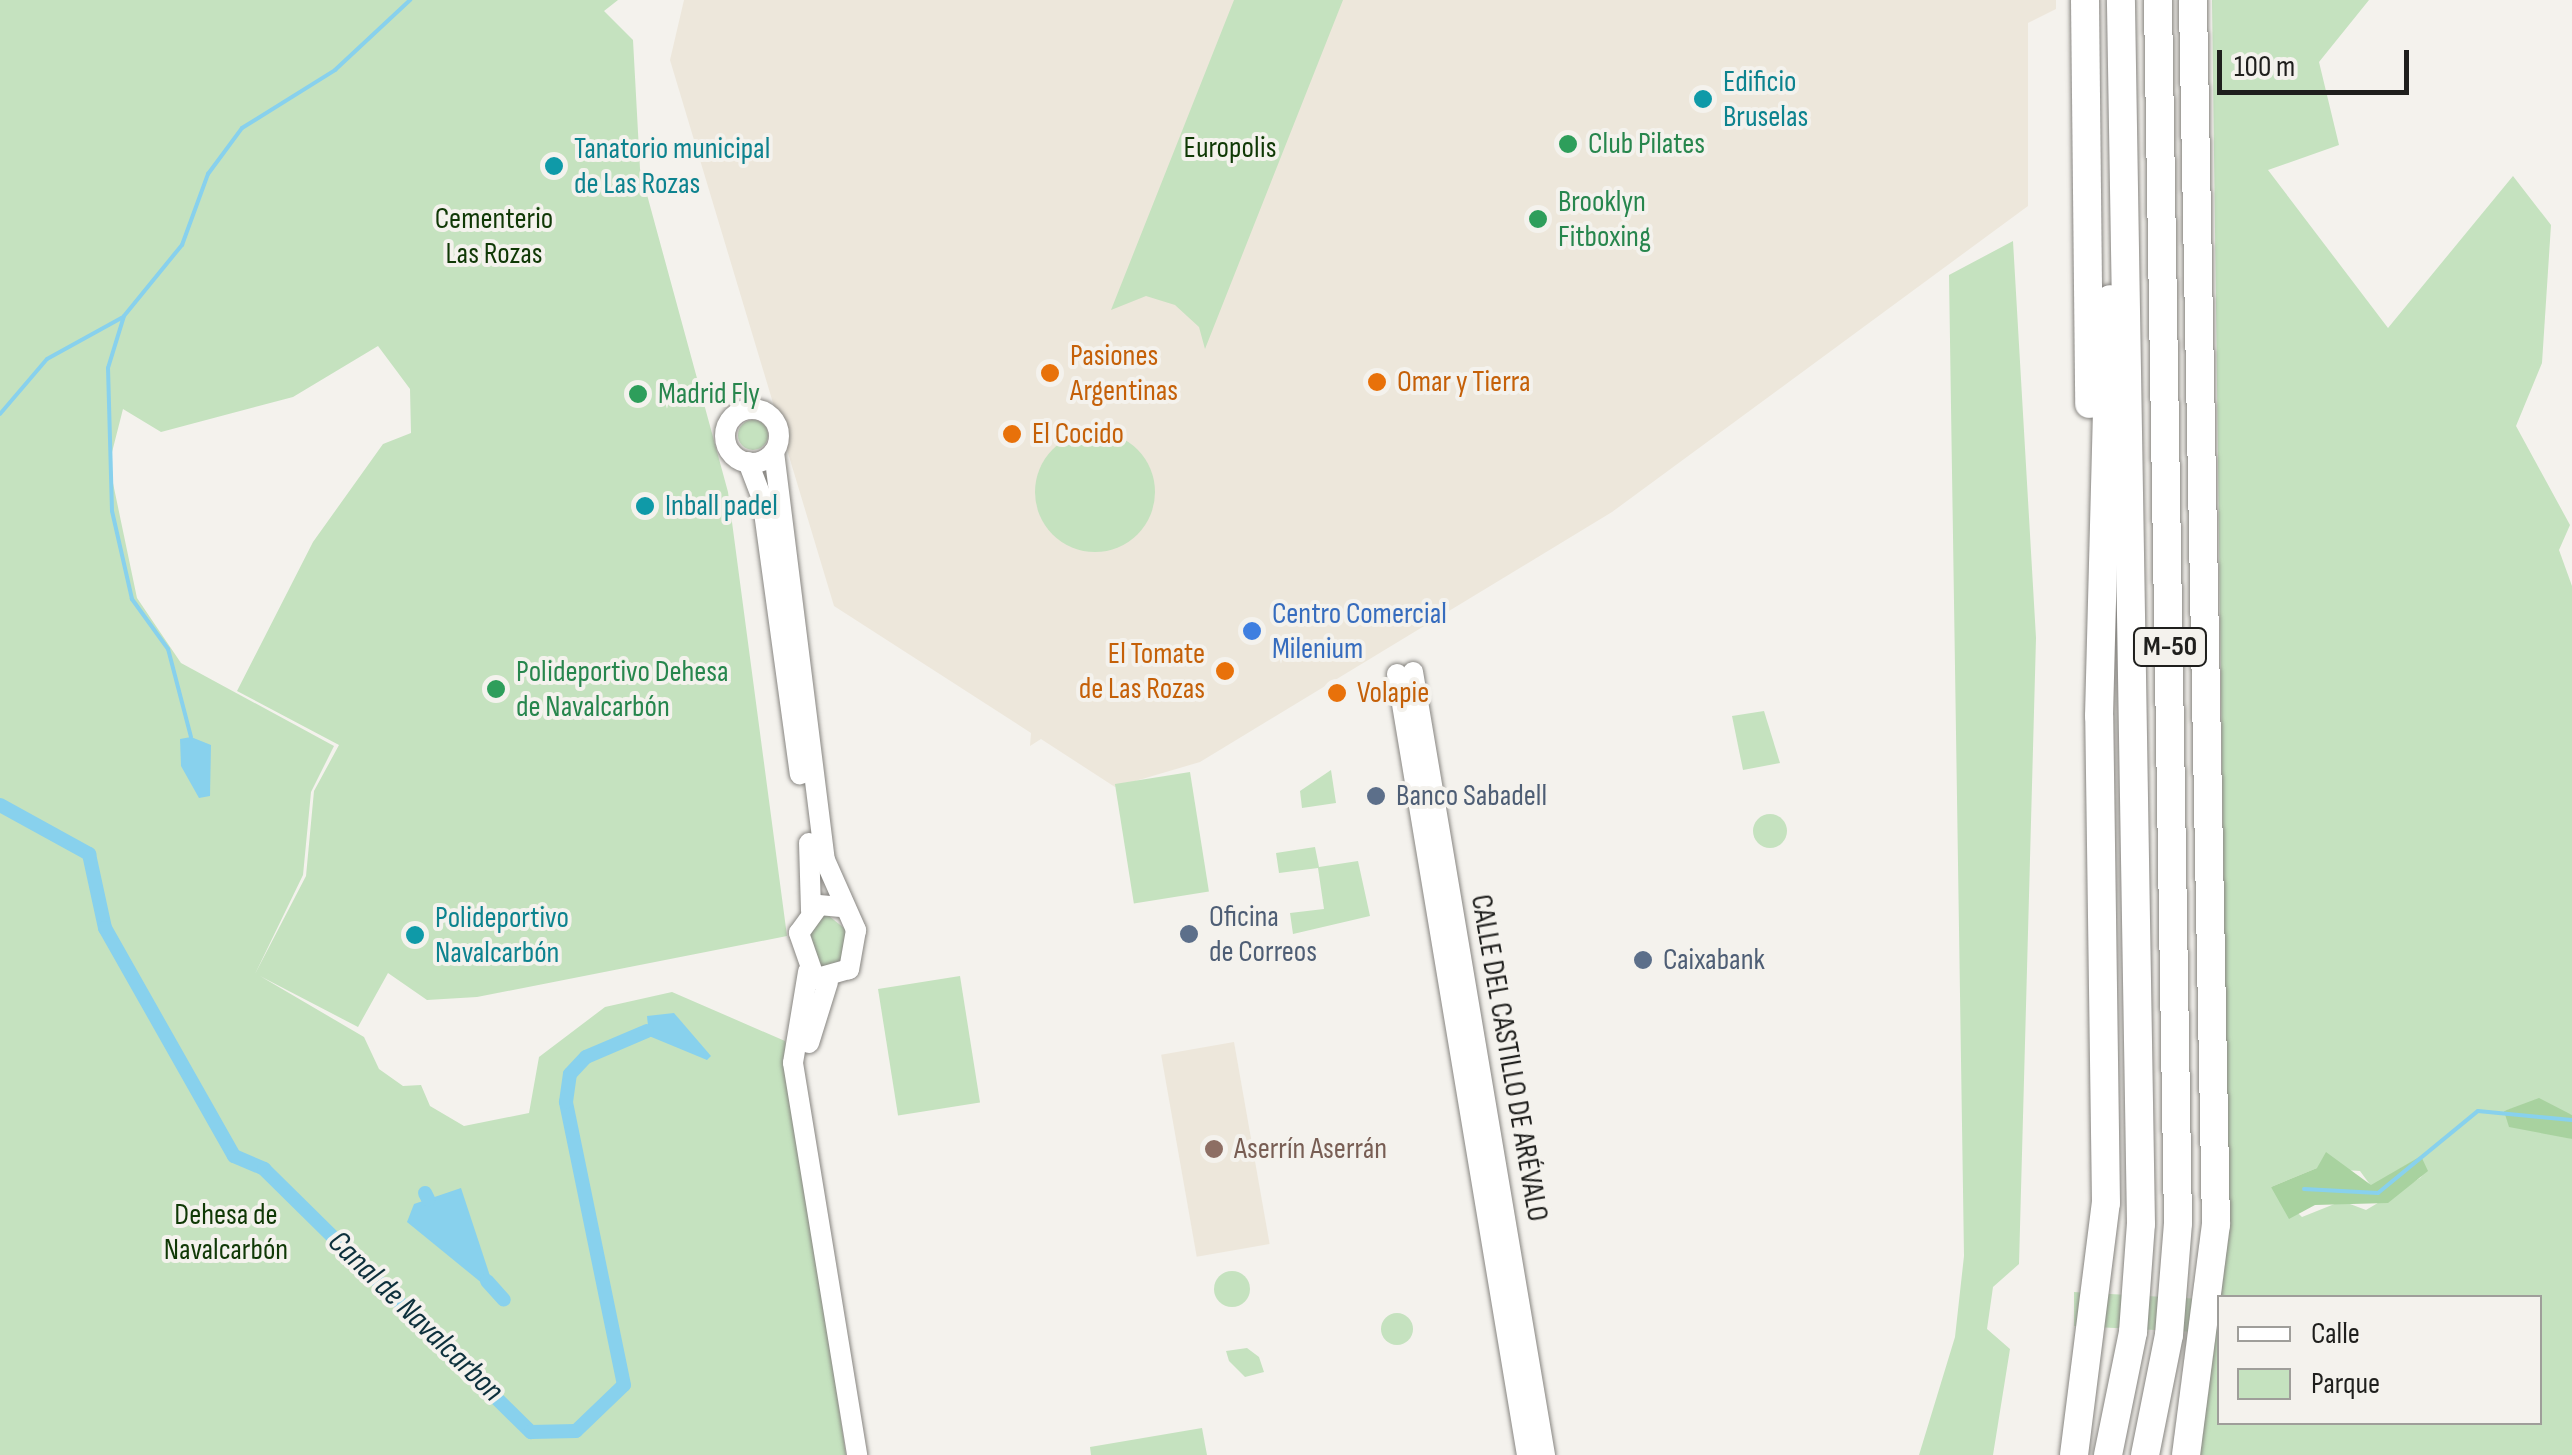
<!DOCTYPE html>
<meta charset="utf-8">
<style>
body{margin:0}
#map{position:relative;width:2572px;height:1455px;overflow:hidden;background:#f4f2ed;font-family:"Sofia Sans Condensed",sans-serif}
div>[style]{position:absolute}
.built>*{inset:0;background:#ede7db;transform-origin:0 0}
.green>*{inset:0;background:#c5e2bf;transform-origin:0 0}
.round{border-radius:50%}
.forest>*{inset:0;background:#a8d29f}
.water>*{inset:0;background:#88d1ed}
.stream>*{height:4px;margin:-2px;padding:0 2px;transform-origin:2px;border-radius:2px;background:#88d1ed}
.canal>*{height:14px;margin:-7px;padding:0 7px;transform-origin:7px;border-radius:7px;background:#88d1ed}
.roads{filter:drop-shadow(0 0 2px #878581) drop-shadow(0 0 2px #878581)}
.secondary>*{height:20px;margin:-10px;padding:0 10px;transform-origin:10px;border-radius:10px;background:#fff}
.secondary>.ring{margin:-10px;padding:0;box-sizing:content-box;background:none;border:20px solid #fff;border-radius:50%}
.highway>*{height:28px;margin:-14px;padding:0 14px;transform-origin:14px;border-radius:14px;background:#fff}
.dots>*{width:28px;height:28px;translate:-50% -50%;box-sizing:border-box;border:5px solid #f4f2ed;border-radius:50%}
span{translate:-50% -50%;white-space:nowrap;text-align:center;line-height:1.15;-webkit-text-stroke:8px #f4f2ed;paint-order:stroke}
.shield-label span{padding:2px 8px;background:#f4f2ed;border:2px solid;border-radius:8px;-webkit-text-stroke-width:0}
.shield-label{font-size:28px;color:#1f1f1d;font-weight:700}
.culture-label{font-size:30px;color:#0d838f}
.left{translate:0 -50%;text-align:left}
.leisure-label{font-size:30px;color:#27864d}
.park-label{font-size:30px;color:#103906}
.food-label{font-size:30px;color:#c56008}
.right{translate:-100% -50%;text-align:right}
.shop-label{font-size:30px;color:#366cbe}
.service-label{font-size:30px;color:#4e5e75}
.street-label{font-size:30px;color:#1f1f1d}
.education-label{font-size:30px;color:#785e54}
.water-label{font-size:32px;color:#0d303c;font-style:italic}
.legend{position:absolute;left:2217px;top:1295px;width:325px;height:130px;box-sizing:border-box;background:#f4f2ed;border:2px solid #9f9e9a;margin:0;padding:12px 18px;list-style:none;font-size:30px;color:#1f1f1d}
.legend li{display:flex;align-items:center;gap:20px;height:50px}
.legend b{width:50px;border:2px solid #9f9e9a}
.scale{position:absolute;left:2217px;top:50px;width:192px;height:45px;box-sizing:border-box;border:5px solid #1f1f1d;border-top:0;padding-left:12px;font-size:30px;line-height:35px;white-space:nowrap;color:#1f1f1d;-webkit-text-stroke:8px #f4f2ed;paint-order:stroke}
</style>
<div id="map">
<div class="built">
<i style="clip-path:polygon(684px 0,2056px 0,2056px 9px,2028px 23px,2028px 206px,1612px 512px,1200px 762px,1115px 787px,1041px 739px,1030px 746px,1031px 733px,834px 606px,670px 60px)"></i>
<i style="left:1234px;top:1042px;width:205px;height:74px;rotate:80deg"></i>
</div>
<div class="green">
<i style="clip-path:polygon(evenodd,0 0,618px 0,604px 11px,633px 40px,640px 169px,728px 492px,787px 936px,477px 997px,427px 1000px,388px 973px,358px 1027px,260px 976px,364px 1037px,379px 1069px,403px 1086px,421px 1085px,430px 1106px,464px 1126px,529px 1113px,539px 1057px,605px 1007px,672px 992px,785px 1041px,846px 1455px,0 1455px,0 0,378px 346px,410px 389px,411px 433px,383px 444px,313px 542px,237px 691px,339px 745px,314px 791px,306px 876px,255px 974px,303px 875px,311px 792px,334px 746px,181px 663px,137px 598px,109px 464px,123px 409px,161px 432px,293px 397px,378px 346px)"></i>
<i style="clip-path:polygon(1234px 0,1343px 0,1205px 349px,1199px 327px,1175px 305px,1146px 296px,1111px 310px)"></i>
<i style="clip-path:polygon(evenodd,2212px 0,2369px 0,2319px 62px,2339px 145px,2268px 170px,2388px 328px,2513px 176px,2551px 225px,2542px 363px,2516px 426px,2570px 525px,2559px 550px,2572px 586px,2572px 1115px,2528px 1104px,2504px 1111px,2572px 1139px,2572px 1455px,2196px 1455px,2216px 1333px,2074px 1326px,2074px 1292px,2219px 1300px,2220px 1422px,2540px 1422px,2540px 1298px,2221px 1297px,2228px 1226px,2212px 0,2420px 1157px,2427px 1170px,2420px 1178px,2366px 1210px,2342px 1201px,2302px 1217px,2271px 1187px,2317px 1168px,2360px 1171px,2371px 1186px,2420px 1157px)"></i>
<i style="clip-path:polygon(2013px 241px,2036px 638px,2019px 1264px,1993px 1287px,1987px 1329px,2010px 1349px,1993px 1455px,1919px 1455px,1955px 1337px,1964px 1256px,1949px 275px)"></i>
<i class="round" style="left:738px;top:420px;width:30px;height:30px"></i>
<i class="round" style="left:1035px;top:432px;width:120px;height:120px"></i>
<i style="clip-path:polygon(1764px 711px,1780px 763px,1743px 770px,1732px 716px)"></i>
<i style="clip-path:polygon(1331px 770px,1336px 803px,1302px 808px,1300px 791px)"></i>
<i style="left:1190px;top:772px;width:121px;height:76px;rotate:81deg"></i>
<i class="round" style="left:1753px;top:814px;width:34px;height:34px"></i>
<i style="clip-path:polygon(1315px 847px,1319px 867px,1358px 861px,1370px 916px,1293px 934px,1290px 913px,1324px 909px,1318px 868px,1279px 873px,1276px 853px)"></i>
<i style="clip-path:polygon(824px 912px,849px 932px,843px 965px,820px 969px,810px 934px)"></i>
<i style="left:960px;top:976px;width:128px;height:83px;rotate:81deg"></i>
<i class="round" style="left:1214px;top:1271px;width:36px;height:36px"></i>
<i class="round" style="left:1381px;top:1313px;width:32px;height:32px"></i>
<i style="clip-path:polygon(1247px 1348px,1259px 1357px,1264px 1372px,1245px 1377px,1229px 1361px,1226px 1351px)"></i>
<i style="clip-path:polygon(1202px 1428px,1207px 1455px,1091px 1455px,1090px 1447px)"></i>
</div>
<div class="forest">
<i style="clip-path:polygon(2539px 1098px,2572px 1115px,2572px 1139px,2509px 1127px,2504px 1111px)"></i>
<i style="clip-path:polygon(2326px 1152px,2371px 1185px,2421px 1156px,2428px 1171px,2388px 1203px,2315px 1205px,2289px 1219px,2271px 1187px,2317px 1168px)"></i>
</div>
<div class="water">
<i style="clip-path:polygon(191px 737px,211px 745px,210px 796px,199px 798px,181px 766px,180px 739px)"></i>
<i style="clip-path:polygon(674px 1013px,711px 1056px,707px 1060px,649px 1036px,647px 1016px)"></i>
<i style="clip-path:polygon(461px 1188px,491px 1279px,483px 1284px,407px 1222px,414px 1204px)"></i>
</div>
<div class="stream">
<i style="left:0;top:414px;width:72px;rotate:-49.5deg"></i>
<i style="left:47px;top:359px;width:87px;rotate:-28.9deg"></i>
<i style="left:191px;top:737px;width:91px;rotate:-104.6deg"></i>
<i style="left:168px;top:649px;width:62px;rotate:-125.8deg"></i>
<i style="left:132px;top:599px;width:90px;rotate:-102.8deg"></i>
<i style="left:112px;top:511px;width:143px;rotate:-91.6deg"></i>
<i style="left:108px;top:368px;width:54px;rotate:-72.9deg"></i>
<i style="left:124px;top:316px;width:92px;rotate:-50.8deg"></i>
<i style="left:182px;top:245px;width:76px;rotate:-69.9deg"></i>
<i style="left:208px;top:174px;width:57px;rotate:-53.5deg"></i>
<i style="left:242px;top:128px;width:110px;rotate:-31.9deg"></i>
<i style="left:335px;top:70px;width:103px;rotate:-43deg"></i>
<i style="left:2304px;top:1189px;width:74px;rotate:3.1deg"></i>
<i style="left:2378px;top:1193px;width:129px;rotate:-39.4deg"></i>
<i style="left:2478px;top:1111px;width:94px;rotate:5.5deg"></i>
</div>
<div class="canal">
<i style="left:0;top:805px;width:102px;rotate:28.8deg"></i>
<i style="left:89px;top:854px;width:76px;rotate:77.8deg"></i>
<i style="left:105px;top:928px;width:262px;rotate:60.5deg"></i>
<i style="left:234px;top:1156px;width:33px;rotate:23deg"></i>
<i style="left:264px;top:1169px;width:375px;rotate:44.6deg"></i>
<i style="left:531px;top:1432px;width:45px;rotate:-1.3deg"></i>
<i style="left:576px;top:1431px;width:66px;rotate:-43.8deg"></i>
<i style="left:624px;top:1385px;width:289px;rotate:-101.6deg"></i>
<i style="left:566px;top:1102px;width:28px;rotate:-82deg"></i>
<i style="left:570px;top:1074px;width:23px;rotate:-47deg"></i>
<i style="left:586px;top:1057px;width:66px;rotate:-23.1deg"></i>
<i style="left:425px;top:1193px;width:7px;rotate:63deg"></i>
<i style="left:487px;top:1281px;width:25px;rotate:48deg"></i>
</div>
<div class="roads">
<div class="secondary">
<i class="ring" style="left:725px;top:409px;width:34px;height:34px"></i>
<i style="left:774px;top:452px;width:411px;rotate:82.9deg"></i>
<i style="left:825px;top:860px;width:77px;rotate:66.1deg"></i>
<i style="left:856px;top:930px;width:40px;rotate:100deg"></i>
<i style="left:849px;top:969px;width:35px;rotate:164deg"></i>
<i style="left:815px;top:979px;width:49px;rotate:-109.2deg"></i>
<i style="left:799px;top:933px;width:34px;rotate:-54deg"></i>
<i style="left:819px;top:905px;width:22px;rotate:5deg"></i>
<i style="left:748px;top:462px;width:39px;rotate:69deg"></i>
<i style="left:762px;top:498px;width:279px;rotate:82.2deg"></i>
<i style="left:1413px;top:672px;width:794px;rotate:80.43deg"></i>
<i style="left:1397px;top:674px;width:792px;rotate:80.55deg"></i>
<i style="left:809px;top:843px;width:68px;rotate:88.3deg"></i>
<i style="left:808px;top:972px;width:92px;rotate:99.4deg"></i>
<i style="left:793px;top:1063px;width:397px;rotate:80.7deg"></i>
<i style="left:809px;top:1043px;width:64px;rotate:-72.7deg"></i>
</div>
<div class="highway">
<i style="left:2085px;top:0;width:404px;rotate:89.4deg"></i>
<i style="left:2074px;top:1455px;width:254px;rotate:-82.8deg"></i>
<i style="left:2106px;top:1203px;width:487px;rotate:-90.8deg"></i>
<i style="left:2099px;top:716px;width:417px;rotate:-88.5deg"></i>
<i style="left:2108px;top:1455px;width:126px;rotate:-78.5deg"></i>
<i style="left:2133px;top:1332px;width:108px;rotate:-85.8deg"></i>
<i style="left:2141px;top:1224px;width:1224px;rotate:-90.94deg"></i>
<i style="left:2145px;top:1455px;width:122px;rotate:-78.7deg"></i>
<i style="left:2169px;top:1335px;width:112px;rotate:-85.4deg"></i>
<i style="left:2178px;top:1223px;width:1223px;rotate:-90.94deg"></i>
<i style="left:2186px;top:1455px;width:232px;rotate:-82.6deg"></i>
<i style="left:2216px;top:1225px;width:1225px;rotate:-91.08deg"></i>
</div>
</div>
<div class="dots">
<i style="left:1703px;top:99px;background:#0f9aa8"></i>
<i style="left:1568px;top:144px;background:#2e9e5b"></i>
<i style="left:554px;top:166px;background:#0f9aa8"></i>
<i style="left:1538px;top:219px;background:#2e9e5b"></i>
<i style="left:1050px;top:373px;background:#e8710a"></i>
<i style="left:1377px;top:382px;background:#e8710a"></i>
<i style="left:638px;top:394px;background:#2e9e5b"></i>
<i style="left:1012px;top:434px;background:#e8710a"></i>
<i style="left:645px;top:506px;background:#0f9aa8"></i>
<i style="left:1252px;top:631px;background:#3f7fe0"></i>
<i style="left:1225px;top:671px;background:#e8710a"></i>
<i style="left:496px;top:689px;background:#2e9e5b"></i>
<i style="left:1337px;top:693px;background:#e8710a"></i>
<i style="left:1376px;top:796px;background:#5c6f8a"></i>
<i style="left:1189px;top:934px;background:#5c6f8a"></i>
<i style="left:415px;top:935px;background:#0f9aa8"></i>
<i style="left:1643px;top:960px;background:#5c6f8a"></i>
<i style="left:1214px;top:1149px;background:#8d6e63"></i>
</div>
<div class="shield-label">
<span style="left:2170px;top:647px">M-50</span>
</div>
<div class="culture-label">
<span class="left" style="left:1723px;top:99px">Edificio<br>Bruselas</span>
<span class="left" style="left:574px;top:166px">Tanatorio municipal<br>de Las Rozas</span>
<span class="left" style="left:665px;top:506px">Inball padel</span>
<span class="left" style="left:435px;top:935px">Polideportivo<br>Navalcarbón</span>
</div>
<div class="leisure-label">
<span class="left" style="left:1588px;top:144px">Club Pilates</span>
<span class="left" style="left:1558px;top:219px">Brooklyn<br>Fitboxing</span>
<span class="left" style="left:658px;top:394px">Madrid Fly</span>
<span class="left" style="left:516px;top:689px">Polideportivo Dehesa<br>de Navalcarbón</span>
</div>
<div class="park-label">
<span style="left:1230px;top:148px">Europolis</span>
<span style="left:494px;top:236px">Cementerio<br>Las Rozas</span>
<span style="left:226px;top:1232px">Dehesa de<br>Navalcarbón</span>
</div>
<div class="food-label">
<span class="left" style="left:1070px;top:373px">Pasiones<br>Argentinas</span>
<span class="left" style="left:1397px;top:382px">Omar y Tierra</span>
<span class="left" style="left:1032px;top:434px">El Cocido</span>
<span class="right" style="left:1205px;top:671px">El Tomate<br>de Las Rozas</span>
<span class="left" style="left:1357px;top:693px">Volapie</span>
</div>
<div class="shop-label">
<span class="left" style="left:1272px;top:631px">Centro Comercial<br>Milenium</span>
</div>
<div class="service-label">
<span class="left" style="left:1396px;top:796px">Banco Sabadell</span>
<span class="left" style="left:1209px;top:934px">Oficina<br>de Correos</span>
<span class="left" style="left:1663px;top:960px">Caixabank</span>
</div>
<div class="street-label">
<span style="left:1509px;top:1058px;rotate:80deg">CALLE DEL CASTILLO DE ARÉVALO</span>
</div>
<div class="education-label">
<span class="left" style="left:1234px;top:1149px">Aserrín Aserrán</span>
</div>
<div class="water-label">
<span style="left:415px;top:1317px;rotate:44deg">Canal de Navalcarbon</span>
</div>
<ul class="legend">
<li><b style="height:12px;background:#fff"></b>Calle</li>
<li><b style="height:28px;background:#c5e2bf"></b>Parque</li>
</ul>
<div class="scale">100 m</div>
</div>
